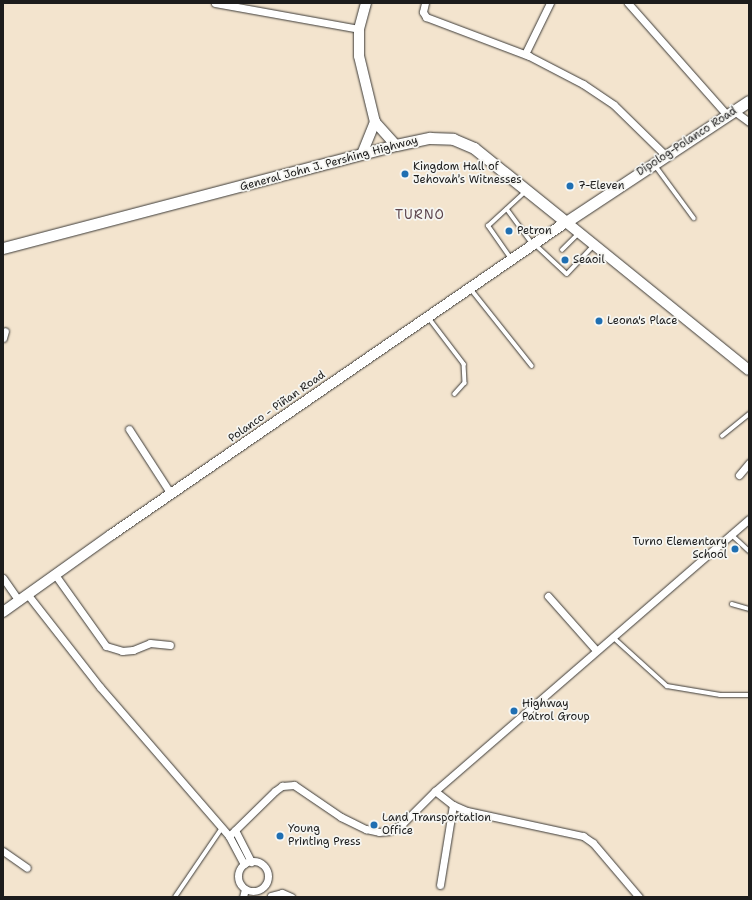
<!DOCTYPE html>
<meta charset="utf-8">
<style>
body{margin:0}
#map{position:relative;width:752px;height:900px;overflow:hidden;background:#f3e4ce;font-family:"Shantell Sans",sans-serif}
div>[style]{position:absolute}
.roads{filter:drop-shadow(0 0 1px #3c3a37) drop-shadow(0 0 1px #3c3a37)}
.service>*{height:3.5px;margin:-1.75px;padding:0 1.75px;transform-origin:1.75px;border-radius:1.75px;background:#fff}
.minor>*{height:7px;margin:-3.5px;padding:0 3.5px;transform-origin:3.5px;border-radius:3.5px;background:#fff}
.minor>.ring{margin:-3.5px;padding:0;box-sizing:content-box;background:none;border:7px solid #fff;border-radius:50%}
.secondary>*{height:10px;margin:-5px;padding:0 5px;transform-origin:5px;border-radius:5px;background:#fff}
.trunk>*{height:11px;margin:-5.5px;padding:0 5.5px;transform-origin:5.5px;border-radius:5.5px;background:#fff}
.dots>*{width:11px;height:11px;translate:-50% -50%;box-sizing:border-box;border:2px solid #f6f6f2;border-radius:50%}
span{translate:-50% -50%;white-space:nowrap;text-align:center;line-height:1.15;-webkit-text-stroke:3.5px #f6f6f2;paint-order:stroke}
.street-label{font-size:11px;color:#1c1c1c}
.poi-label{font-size:11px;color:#1c1c1c}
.left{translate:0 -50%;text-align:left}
.right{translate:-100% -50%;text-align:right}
.quarter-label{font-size:13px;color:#5d454d;letter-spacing:1px}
.frame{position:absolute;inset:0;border:4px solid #1c1c1c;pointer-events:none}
</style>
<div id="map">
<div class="roads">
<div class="service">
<i style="left:655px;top:165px;width:66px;rotate:53.7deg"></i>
<i style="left:507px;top:209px;width:42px;rotate:53.7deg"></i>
<i style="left:536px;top:245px;width:42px;rotate:43.1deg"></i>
<i style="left:567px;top:274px;width:38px;rotate:-47deg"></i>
<i style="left:562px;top:250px;width:23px;rotate:-45deg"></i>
<i style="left:511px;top:259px;width:40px;rotate:-124.9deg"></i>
<i style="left:488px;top:226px;width:52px;rotate:-42.6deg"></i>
<i style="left:471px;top:289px;width:98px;rotate:51.6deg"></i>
<i style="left:429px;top:318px;width:58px;rotate:52.7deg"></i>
<i style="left:464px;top:364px;width:19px;rotate:87deg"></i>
<i style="left:465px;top:383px;width:15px;rotate:132deg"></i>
<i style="left:722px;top:436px;width:35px;rotate:-39deg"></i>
<i style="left:731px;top:534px;width:25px;rotate:43deg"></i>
<i style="left:732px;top:604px;width:18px;rotate:16deg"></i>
<i style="left:613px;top:637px;width:73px;rotate:42.2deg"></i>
<i style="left:667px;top:686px;width:54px;rotate:9.6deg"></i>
<i style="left:720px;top:695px;width:29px"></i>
<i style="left:175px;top:897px;width:83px;rotate:-55.7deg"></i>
</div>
<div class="minor">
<i style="left:215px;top:3px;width:146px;rotate:10.2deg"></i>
<i style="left:425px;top:3px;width:9px;rotate:103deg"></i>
<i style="left:423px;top:12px;width:6px;rotate:59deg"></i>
<i style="left:426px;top:17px;width:110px;rotate:20.7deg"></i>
<i style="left:529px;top:56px;width:61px;rotate:27.4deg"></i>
<i style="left:583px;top:84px;width:37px;rotate:34deg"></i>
<i style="left:614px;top:105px;width:73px;rotate:44.4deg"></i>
<i style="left:628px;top:3px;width:149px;rotate:48.5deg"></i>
<i style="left:525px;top:54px;width:57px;rotate:-63.9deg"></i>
<i style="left:734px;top:111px;width:19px;rotate:36deg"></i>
<i style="left:3px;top:338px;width:7px;rotate:-74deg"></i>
<i style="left:129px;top:429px;width:77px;rotate:57.1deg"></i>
<i style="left:739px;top:475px;width:16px;rotate:-50deg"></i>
<i style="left:56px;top:576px;width:86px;rotate:54.5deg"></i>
<i style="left:106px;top:646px;width:17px;rotate:17deg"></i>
<i style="left:122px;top:651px;width:11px;rotate:-5deg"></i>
<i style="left:133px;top:650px;width:18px;rotate:-22deg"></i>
<i style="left:150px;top:643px;width:20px;rotate:6deg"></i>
<i style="left:3px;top:578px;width:28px;rotate:55deg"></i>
<i style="left:28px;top:595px;width:117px;rotate:52deg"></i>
<i style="left:100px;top:687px;width:197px;rotate:49.1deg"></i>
<i style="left:229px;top:836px;width:32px;rotate:62deg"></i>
<i style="left:548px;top:596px;width:72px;rotate:48.4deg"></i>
<i style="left:435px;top:791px;width:23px;rotate:38deg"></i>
<i style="left:453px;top:805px;width:15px;rotate:23deg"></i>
<i style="left:467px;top:811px;width:119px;rotate:12.2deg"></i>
<i style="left:583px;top:836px;width:12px;rotate:35deg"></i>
<i style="left:593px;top:843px;width:71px;rotate:49.6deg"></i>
<i style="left:235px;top:830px;width:36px;rotate:63deg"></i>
<i style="left:229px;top:836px;width:64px;rotate:-44.4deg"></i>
<i style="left:275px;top:791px;width:9px;rotate:-36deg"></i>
<i style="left:282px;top:786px;width:12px;rotate:-5deg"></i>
<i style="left:294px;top:785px;width:57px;rotate:34.2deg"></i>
<i style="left:341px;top:817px;width:28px;rotate:26deg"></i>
<i style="left:366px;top:829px;width:13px;rotate:13deg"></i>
<i style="left:379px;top:832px;width:10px;rotate:-6deg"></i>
<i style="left:389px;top:831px;width:15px;rotate:-28deg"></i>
<i style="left:402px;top:824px;width:47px;rotate:-45deg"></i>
<i style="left:435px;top:791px;width:415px;rotate:-40.9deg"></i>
<i style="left:3px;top:851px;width:29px;rotate:35deg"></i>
<i class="ring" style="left:238px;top:861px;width:23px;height:23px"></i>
<i style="left:440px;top:885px;width:81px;rotate:-80.8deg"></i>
<i style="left:271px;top:896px;width:11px;rotate:-15deg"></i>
<i style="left:282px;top:893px;width:10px;rotate:24deg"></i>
<i style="left:243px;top:897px;width:8px;rotate:-76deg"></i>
</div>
<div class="secondary">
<i style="left:366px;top:3px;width:27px;rotate:105deg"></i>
<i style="left:359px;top:29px;width:27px;rotate:90deg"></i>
<i style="left:359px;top:56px;width:68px;rotate:76.4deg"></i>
<i style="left:375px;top:122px;width:31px;rotate:48deg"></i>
<i style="left:362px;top:154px;width:35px;rotate:-68deg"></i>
<i style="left:3px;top:612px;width:133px;rotate:-35.5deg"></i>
<i style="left:111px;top:535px;width:552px;rotate:-34.52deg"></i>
<i style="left:566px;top:222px;width:235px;rotate:39deg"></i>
</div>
<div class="trunk">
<i style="left:3px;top:248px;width:406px;rotate:-14.7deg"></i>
<i style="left:396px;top:145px;width:35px;rotate:-12deg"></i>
<i style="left:430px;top:138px;width:23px;rotate:2deg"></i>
<i style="left:453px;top:139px;width:23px;rotate:23deg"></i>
<i style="left:474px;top:148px;width:118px;rotate:38.8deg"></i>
<i style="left:566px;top:222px;width:219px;rotate:-33.5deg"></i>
</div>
</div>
<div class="dots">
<i style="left:405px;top:174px;background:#1f6fb2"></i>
<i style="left:570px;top:186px;background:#1f6fb2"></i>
<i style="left:509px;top:231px;background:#1f6fb2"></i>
<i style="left:565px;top:260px;background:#1f6fb2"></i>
<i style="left:599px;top:321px;background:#1f6fb2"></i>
<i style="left:735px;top:549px;background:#1f6fb2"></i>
<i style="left:514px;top:711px;background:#1f6fb2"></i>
<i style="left:374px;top:825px;background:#1f6fb2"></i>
<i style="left:280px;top:836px;background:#1f6fb2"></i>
</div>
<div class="street-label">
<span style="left:687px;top:142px;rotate:-33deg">Dipolog-Polanco Road</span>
<span style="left:329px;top:164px;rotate:-15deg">General John J. Pershing Highway</span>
<span style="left:277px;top:407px;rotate:-35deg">Polanco - Piñan Road</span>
</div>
<div class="poi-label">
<span class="left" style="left:413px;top:174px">Kingdom Hall of<br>Jehovah's Witnesses</span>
<span class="left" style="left:578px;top:186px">7-Eleven</span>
<span class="left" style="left:517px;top:231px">Petron</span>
<span class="left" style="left:573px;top:260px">Seaoil</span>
<span class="left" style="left:607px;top:321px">Leona's Place</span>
<span class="right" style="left:727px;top:549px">Turno Elementary<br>School</span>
<span class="left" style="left:522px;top:711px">Highway<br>Patrol Group</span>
<span class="left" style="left:382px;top:825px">Land Transportation<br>Office</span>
<span class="left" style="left:288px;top:836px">Young<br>Printing Press</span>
</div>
<div class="quarter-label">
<span style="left:420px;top:215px">TURNO</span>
</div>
<div class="frame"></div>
</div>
